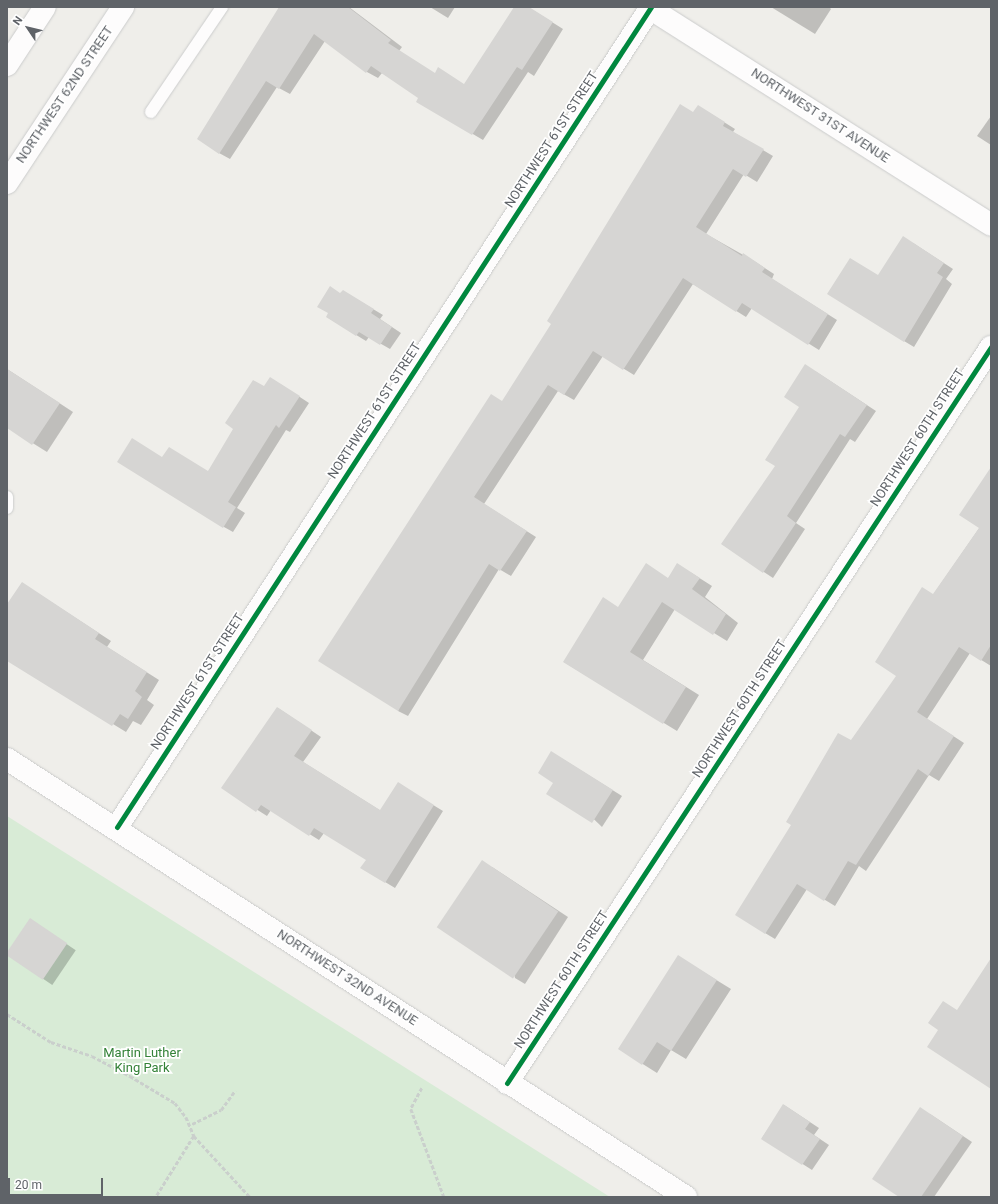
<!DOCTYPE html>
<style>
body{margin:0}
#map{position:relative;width:998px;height:1204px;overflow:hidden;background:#efeeea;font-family:Roboto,sans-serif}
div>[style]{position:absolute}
.green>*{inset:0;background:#d8ebd6}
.shadow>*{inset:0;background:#0003;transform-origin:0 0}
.building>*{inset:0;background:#d6d5d3;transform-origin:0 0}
.path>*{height:2.5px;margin-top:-1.25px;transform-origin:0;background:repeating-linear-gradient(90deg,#cacfcc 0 4px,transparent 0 6px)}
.roads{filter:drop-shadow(0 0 1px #cbcccc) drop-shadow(0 0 1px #cbcccc)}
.lane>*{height:12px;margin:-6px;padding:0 6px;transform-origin:6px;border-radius:6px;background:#fdfcfc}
.street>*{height:22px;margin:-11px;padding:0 11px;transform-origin:11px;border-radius:11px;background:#fdfcfc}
.secondary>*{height:22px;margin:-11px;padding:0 11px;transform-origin:11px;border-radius:11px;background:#fdfcfc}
.cycleway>*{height:5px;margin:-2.5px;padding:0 2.5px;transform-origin:2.5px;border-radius:2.5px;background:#00873e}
span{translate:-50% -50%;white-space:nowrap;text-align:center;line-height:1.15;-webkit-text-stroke:3.5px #fff;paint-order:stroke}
.street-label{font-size:13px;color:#5f6368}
.park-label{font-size:13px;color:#348238}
.frame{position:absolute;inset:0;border:8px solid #5f6368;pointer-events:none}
.north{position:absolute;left:8px;top:8px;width:40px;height:40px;-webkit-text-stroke:3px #fff;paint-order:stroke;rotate:305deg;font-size:11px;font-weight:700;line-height:16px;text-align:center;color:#5f6368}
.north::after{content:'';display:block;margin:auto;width:14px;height:18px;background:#5f6368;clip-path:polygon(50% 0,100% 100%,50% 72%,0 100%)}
.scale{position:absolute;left:8px;top:1178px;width:95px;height:18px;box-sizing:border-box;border:2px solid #5f6368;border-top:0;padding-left:5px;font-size:12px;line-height:14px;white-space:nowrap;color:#5f6368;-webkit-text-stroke:3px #fff;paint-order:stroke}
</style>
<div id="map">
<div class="green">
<i style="clip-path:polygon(7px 816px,610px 1197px,7px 1197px)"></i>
</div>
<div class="shadow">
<i style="clip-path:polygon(281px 7px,349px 7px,402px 47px,399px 51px,435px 74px,465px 85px,515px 7px,528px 7px,563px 29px,534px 76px,528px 72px,483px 140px,417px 101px,420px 97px,382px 73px,378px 78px,367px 72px,325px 41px,290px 94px,277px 87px,230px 159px,219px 153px)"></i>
<i style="clip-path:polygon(430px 7px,455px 7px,448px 18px)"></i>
<i style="clip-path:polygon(771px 7px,829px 7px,831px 9px,815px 34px)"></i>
<i style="clip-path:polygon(693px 112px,708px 112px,735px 129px,733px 132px,773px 156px,757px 182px,744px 174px,706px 234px,754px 261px,774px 274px,772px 279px,837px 320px,819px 350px,752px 308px,746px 317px,693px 284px,634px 375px,603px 356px,574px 400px,558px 391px,484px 504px,536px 537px,511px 576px,499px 569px,408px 716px,398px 711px,503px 402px)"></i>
<i style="clip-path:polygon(991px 116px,991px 145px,977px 136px)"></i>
<i style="clip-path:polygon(913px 243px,953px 269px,946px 279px,952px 284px,914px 347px,904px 341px,878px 276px)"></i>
<i style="clip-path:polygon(341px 294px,353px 297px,383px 315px,380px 319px,401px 333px,390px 349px,369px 337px,366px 341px,327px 317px)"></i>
<i style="clip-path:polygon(7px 369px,73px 412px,47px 452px,7px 427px)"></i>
<i style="clip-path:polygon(815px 371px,876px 411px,855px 442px,850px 439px,796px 523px,805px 529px,773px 578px,722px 544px,777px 466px)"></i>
<i style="clip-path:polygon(280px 384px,309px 403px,290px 432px,286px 430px,237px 508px,245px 513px,233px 532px,224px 527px,163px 458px,208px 472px,264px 388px)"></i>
<i style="clip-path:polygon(991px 495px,991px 666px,970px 653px,927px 719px,964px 743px,939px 781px,929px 775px,866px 871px,859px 866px,835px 906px,807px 889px,775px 939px,765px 933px,851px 741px,898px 675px,933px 595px,980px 527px)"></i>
<i style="clip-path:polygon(690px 572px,712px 586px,705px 597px,738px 623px,727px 641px,675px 609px,643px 660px,699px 695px,677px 731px,564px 662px,619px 608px,668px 578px)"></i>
<i style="clip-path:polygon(22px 583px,111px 641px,107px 647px,159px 680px,147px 700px,154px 705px,141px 725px,133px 721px,126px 732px,7px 659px,7px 606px)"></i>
<i style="clip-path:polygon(278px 708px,321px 737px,303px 762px,381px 811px,407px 789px,443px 811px,395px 888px,362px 868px,367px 859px,324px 833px,319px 840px,271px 810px,267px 816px,223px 788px)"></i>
<i style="clip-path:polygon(561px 758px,622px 796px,602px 827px,555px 782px)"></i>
<i style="clip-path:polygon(492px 867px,568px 917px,525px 984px,515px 978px)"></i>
<i style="left:31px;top:920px;width:54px;height:42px;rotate:34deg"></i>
<i style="clip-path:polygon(692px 965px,731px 989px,686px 1059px,671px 1050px,657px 1073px,619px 1049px)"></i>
<i style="clip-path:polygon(784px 1105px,819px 1128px,814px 1135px,829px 1145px,812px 1170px,762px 1138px)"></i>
<i style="clip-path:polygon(930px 1114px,972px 1142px,934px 1197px,901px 1197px)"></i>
</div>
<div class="building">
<i style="clip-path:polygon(279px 7px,348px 7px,391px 40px,388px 43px,435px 73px,438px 67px,464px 84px,514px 7px,529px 7px,553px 22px,522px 70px,517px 67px,472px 135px,416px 102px,418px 98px,371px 66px,366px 73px,314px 34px,279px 89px,266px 81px,219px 154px,197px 139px)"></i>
<i style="clip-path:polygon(680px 104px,693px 112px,698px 105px,725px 122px,723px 126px,764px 149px,746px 177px,733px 169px,696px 227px,742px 256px,743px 253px,765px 268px,762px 272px,828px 314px,808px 345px,742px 303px,736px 312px,683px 278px,623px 370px,593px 351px,564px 395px,548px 385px,474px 497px,527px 531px,500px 571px,489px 564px,398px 711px,318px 661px,491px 394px,502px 401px,551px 324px,547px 321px)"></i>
<i style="clip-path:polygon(903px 236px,944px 263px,937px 273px,943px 277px,904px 342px,827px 294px,850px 258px,878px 275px)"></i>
<i style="clip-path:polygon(330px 286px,340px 293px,343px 290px,374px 309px,371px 313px,392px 327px,380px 345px,359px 332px,356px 336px,326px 317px,328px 313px,317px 307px)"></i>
<i style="clip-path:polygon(805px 364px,867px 405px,845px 437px,840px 434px,787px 516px,796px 523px,763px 573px,721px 544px,775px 466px,765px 460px,799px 407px,784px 397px)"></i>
<i style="clip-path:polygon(7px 369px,60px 403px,32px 445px,7px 428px)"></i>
<i style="clip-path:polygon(270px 377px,300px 396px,279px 428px,276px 425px,228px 502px,236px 507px,223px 528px,117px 462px,132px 438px,162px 457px,169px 447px,208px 471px,233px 429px,225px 423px,253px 380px,264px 386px)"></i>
<i style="clip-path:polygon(991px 467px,991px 645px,981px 661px,959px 647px,917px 712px,954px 736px,928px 776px,918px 769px,856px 865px,848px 861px,824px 901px,797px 884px,765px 934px,735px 915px,791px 825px,786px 822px,838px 733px,851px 740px,896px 676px,875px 662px,922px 587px,933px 594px,979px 528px,959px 515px)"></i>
<i style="clip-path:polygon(646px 563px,668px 578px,677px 563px,700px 578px,692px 589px,726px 614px,713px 635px,662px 602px,630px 652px,686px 687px,663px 724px,563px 662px,603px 597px,618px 607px)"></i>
<i style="clip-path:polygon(22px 582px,99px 633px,95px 639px,147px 672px,135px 691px,142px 697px,128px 719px,120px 714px,112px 726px,7px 661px,7px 604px)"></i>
<i style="clip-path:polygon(277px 707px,312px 730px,294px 756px,380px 810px,398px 782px,434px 805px,385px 883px,360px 868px,366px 860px,314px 828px,309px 836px,261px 805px,256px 812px,221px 788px)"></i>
<i style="clip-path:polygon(551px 751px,613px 790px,592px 823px,546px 794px,553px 783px,538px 773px)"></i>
<i style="left:482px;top:860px;width:92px;height:81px;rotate:34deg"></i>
<i style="left:30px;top:918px;width:45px;height:44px;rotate:34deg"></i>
<i style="clip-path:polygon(678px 955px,717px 980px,671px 1051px,657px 1042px,642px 1065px,618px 1049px)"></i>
<i style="clip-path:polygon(991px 958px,991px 1089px,927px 1047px,938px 1030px,928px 1023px,943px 1001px,957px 1010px)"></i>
<i style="clip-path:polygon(783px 1104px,810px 1122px,805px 1129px,820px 1139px,802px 1165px,761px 1139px)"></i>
<i style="clip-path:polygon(920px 1107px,963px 1136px,921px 1197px,899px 1197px,872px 1179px)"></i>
</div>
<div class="path">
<i style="left:7px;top:1014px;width:52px;rotate:32.5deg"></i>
<i style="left:51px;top:1042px;width:43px;rotate:18.9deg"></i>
<i style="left:92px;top:1056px;width:43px;rotate:27.8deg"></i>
<i style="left:130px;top:1076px;width:52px;rotate:31deg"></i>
<i style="left:175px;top:1103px;width:18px;rotate:52deg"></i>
<i style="left:186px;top:1117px;width:21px;rotate:67deg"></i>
<i style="left:194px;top:1136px;width:72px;rotate:121.9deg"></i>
<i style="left:422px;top:1088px;width:24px;rotate:118deg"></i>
<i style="left:411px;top:1109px;width:94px;rotate:69.4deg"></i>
<i style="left:192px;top:1124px;width:32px;rotate:-26deg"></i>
<i style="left:221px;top:1110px;width:24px;rotate:-54deg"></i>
<i style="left:194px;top:1136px;width:83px;rotate:47.4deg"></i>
</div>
<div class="roads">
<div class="lane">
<i style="left:151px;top:112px;width:127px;rotate:-55.9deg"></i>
<i style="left:7px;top:497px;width:11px;rotate:90deg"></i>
</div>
<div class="street">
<i style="left:648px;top:7px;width:406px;rotate:32.4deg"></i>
<i style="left:117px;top:827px;width:979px;rotate:-56.93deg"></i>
<i style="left:507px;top:1083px;width:881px;rotate:-56.67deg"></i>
</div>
<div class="secondary">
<i style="left:7px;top:65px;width:69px;rotate:-56.8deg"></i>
<i style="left:7px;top:183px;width:211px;rotate:-56.6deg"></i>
<i style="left:7px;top:759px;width:808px;rotate:32.82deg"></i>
</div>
</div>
<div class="cycleway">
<i style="left:117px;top:827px;width:979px;rotate:-56.93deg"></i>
<i style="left:507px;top:1083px;width:881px;rotate:-56.67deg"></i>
</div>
<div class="street-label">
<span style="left:65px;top:95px;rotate:-56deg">NORTHWEST 62ND STREET</span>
<span style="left:820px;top:116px;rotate:33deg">NORTHWEST 31ST AVENUE</span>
<span style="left:552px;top:140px;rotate:-57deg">NORTHWEST 61ST STREET</span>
<span style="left:375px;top:411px;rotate:-57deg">NORTHWEST 61ST STREET</span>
<span style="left:918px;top:438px;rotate:-57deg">NORTHWEST 60TH STREET</span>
<span style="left:198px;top:682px;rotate:-57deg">NORTHWEST 61ST STREET</span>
<span style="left:740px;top:709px;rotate:-57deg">NORTHWEST 60TH STREET</span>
<span style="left:347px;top:978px;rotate:33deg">NORTHWEST 32ND AVENUE</span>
<span style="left:562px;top:980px;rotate:-57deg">NORTHWEST 60TH STREET</span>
</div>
<div class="park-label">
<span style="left:142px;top:1061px">Martin Luther<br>King Park</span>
</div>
<div class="frame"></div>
<div class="north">N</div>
<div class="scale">20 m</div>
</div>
